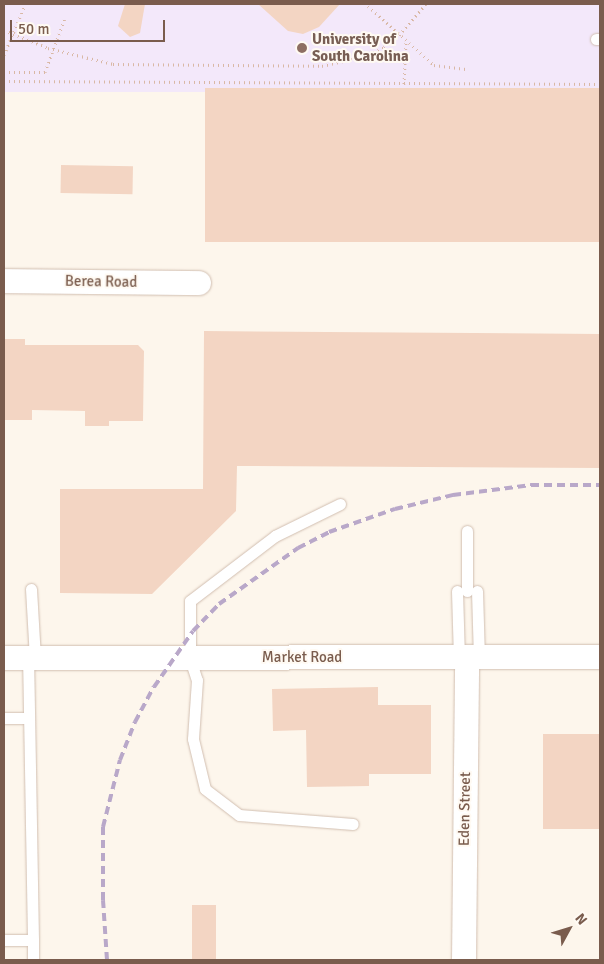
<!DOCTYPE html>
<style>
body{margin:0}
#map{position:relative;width:604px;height:964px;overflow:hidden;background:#fdf6ec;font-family:Signika,sans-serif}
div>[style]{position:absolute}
.education>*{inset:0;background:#f3e8fa;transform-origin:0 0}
.building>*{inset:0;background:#f3d5c3;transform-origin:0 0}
.path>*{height:3px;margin-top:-1.5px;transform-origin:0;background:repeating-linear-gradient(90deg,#d9b8a5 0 1px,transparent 0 5px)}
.roads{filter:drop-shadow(0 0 1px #d1beb0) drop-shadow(0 0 1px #d1beb0)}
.service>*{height:11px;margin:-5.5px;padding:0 5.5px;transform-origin:5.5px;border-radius:5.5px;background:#fff}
.minor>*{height:24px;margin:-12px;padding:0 12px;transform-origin:12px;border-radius:12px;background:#fff}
.rail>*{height:4px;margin-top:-2px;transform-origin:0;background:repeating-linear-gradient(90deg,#b9a8c9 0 8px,transparent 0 13px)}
.dots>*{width:14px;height:14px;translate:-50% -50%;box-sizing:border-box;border:2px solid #fffaf3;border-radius:50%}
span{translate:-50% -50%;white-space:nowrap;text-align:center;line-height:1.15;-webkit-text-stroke:4px #fffaf3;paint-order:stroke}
.education-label{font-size:15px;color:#785e54;font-weight:700}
.left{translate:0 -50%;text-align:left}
.street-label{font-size:15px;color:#7a5c4d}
.frame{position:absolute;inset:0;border:5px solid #7a5c4d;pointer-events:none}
.north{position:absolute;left:544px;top:904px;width:50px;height:50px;-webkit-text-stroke:4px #fffaf3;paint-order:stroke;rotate:51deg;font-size:14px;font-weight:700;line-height:20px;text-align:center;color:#7a5c4d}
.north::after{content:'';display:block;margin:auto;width:18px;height:22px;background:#7a5c4d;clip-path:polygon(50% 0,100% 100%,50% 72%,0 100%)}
.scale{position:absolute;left:10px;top:20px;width:155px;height:22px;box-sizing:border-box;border:2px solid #7a5c4d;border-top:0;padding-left:6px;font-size:15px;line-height:18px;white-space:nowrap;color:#7a5c4d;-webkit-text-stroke:4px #fffaf3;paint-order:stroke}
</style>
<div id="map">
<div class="education">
<i style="left:4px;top:4px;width:596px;height:88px"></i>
</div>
<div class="building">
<i style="clip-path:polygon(125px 4px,145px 4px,140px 33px,130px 37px,118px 26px)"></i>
<i style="clip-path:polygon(258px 4px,340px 4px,319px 27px,303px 34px,288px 31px)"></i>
<i style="left:205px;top:88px;width:395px;height:154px"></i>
<i style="left:61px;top:165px;width:72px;height:28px;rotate:1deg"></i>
<i style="clip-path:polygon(204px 331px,600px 334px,600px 468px,237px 466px,236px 511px,152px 594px,60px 593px,60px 489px,203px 489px)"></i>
<i style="clip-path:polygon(4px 339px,25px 339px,25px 345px,138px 345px,144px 351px,143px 421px,109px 421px,109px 426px,85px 426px,85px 411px,32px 410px,32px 420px,4px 420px)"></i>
<i style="clip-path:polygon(378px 687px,378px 705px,431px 705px,431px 774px,369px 774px,369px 786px,307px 787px,306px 730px,273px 731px,272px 689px)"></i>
<i style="left:543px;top:734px;width:57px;height:95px"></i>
<i style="left:192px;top:905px;width:24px;height:55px"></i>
</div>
<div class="path">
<i style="left:368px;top:6px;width:89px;rotate:41.8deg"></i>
<i style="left:434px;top:65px;width:32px;rotate:7deg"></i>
<i style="left:4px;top:30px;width:48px;rotate:22.2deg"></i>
<i style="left:48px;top:48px;width:67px;rotate:13.8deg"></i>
<i style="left:113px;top:64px;width:209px;rotate:0.5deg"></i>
<i style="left:322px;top:66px;width:48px;rotate:-13.2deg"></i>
<i style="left:369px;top:55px;width:17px;rotate:-28deg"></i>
<i style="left:384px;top:47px;width:19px;rotate:-39deg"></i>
<i style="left:399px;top:35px;width:41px;rotate:-48.9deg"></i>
<i style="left:4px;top:55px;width:54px;rotate:-67.2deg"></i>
<i style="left:4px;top:72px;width:41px"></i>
<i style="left:45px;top:72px;width:58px;rotate:-69.7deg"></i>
<i style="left:4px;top:81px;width:596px;rotate:0.29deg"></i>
<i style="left:404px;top:84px;width:42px;rotate:-87.3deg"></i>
</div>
<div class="roads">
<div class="service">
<i style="left:596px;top:39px;width:4px"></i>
<i style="left:340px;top:504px;width:72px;rotate:153.8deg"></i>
<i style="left:275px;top:536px;width:107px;rotate:142.6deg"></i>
<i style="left:190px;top:601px;width:58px;rotate:90deg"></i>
<i style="left:190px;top:659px;width:22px;rotate:72deg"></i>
<i style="left:197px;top:680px;width:59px;rotate:93.9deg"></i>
<i style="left:193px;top:739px;width:51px;rotate:76.5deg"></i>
<i style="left:205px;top:789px;width:43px;rotate:37.4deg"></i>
<i style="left:239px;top:815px;width:114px;rotate:4.5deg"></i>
<i style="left:467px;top:531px;width:60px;rotate:90deg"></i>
<i style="left:31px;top:589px;width:69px;rotate:86.7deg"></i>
<i style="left:457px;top:591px;width:66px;rotate:88.3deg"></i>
<i style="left:477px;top:591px;width:66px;rotate:88.3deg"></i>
<i style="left:4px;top:718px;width:25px"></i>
<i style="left:4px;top:940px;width:29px"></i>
<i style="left:33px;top:940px;width:282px;rotate:-91deg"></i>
<i style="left:33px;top:940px;width:20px;rotate:90deg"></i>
</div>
<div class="minor">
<i style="left:4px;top:281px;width:195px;rotate:0.6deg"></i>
<i style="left:4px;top:658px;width:596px;rotate:-0.1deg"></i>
<i style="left:464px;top:960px;width:303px;rotate:-89.4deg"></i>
</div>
</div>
<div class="rail">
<i style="left:107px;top:960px;width:60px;rotate:-93.8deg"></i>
<i style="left:103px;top:900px;width:73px;rotate:-90deg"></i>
<i style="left:103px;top:827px;width:69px;rotate:-75.8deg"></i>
<i style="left:120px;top:760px;width:41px;rotate:-68.5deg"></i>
<i style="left:135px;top:722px;width:40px;rotate:-62deg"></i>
<i style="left:154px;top:687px;width:68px;rotate:-55.1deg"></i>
<i style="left:193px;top:631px;width:37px;rotate:-46deg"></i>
<i style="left:219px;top:604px;width:97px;rotate:-35.3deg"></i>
<i style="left:298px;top:548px;width:35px;rotate:-27deg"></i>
<i style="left:329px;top:532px;width:70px;rotate:-19.2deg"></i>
<i style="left:395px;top:509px;width:60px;rotate:-13.6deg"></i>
<i style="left:453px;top:495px;width:79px;rotate:-7.3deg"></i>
<i style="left:531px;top:485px;width:69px"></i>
</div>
<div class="dots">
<i style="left:302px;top:48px;background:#8d6e63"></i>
</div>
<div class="education-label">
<span class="left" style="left:312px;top:48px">University of<br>South Carolina</span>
</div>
<div class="street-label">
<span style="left:101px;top:282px;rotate:1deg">Berea Road</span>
<span style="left:302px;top:658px">Market Road</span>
<span style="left:465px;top:809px;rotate:-89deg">Eden Street</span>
</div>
<div class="frame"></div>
<div class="north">N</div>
<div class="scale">50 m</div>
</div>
